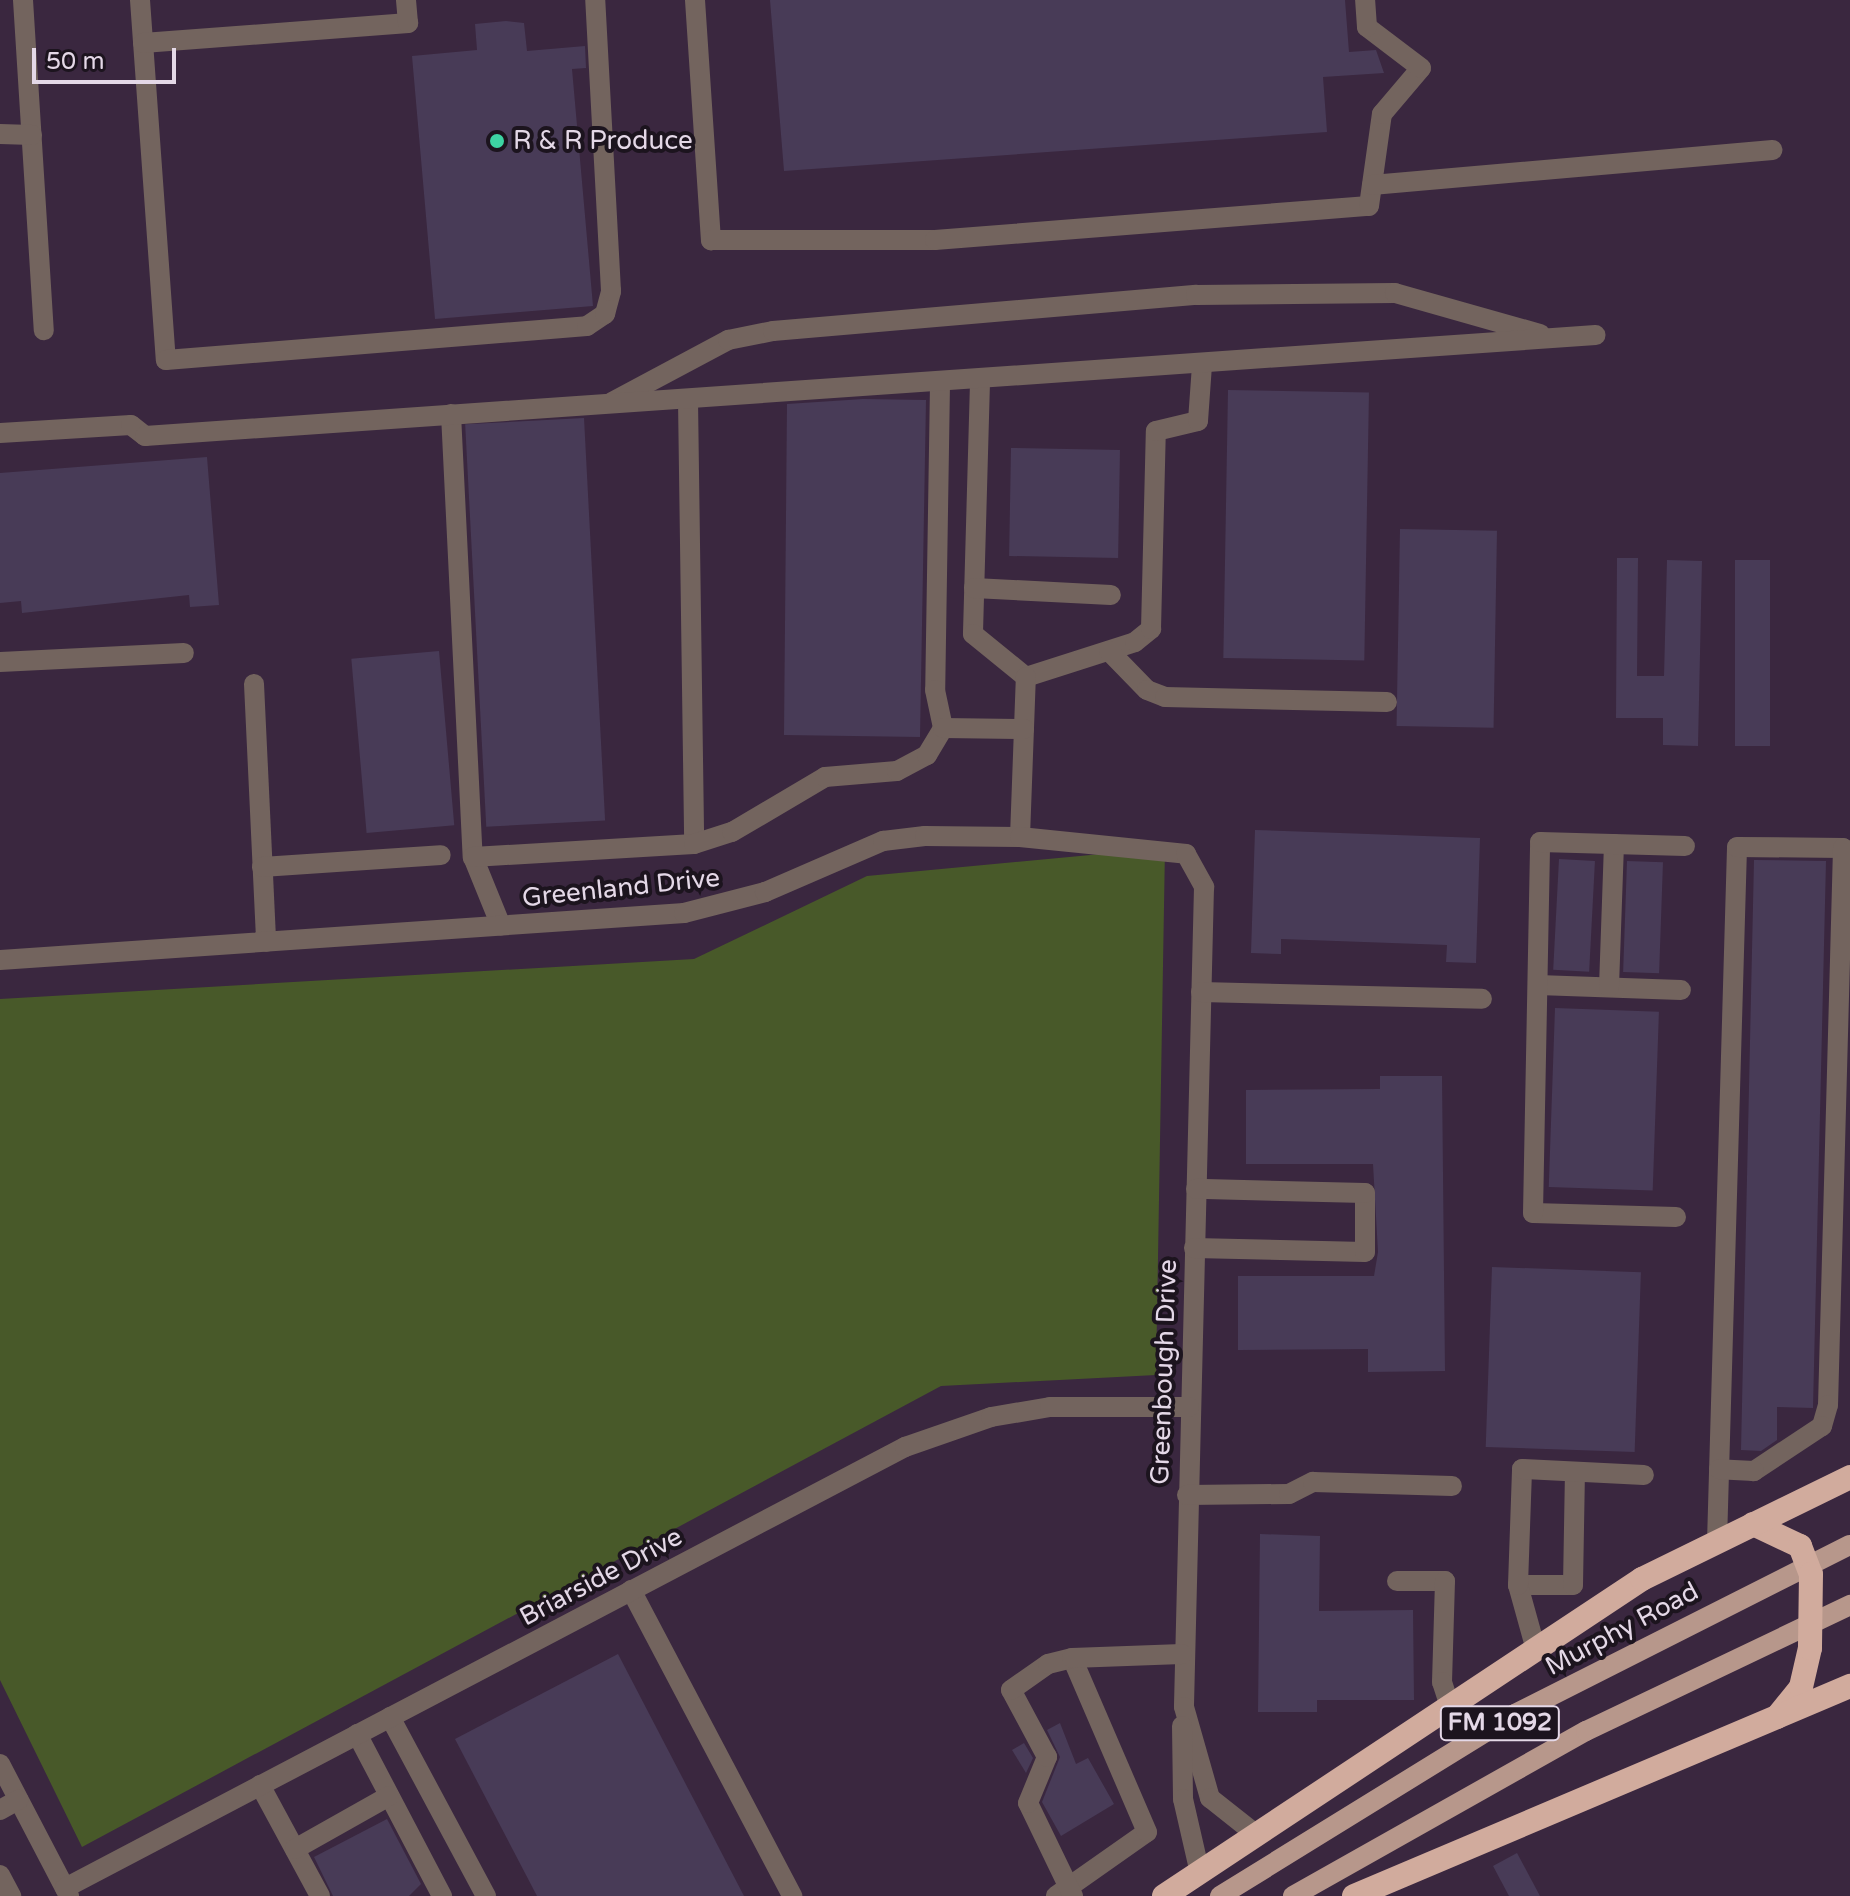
<!DOCTYPE html>
<style>
body{margin:0}
#map{position:relative;width:1850px;height:1896px;overflow:hidden;background:#3a273f;font-family:"Varela Round",sans-serif}
div>[style]{position:absolute}
.green>*{inset:0;background:#485929}
.building>*{inset:0;background:#483b57;transform-origin:0 0}
.minor>*{height:20px;margin:-10px;padding:0 10px;transform-origin:10px;border-radius:10px;background:#73645e}
.major>*{height:20px;margin:-10px;padding:0 10px;transform-origin:10px;border-radius:10px;background:#b7978b}
.highway>*{height:24px;margin:-12px;padding:0 12px;transform-origin:12px;border-radius:12px;background:#d1ab9d}
.highway-bridge>*{height:24px;margin:-12px;padding:0 12px;transform-origin:12px;border-radius:12px;background:#d1ab9d}
.dots>*{width:22px;height:22px;translate:-50% -50%;box-sizing:border-box;border:4px solid #1c141e;border-radius:50%}
span{translate:-50% -50%;white-space:nowrap;text-align:center;line-height:1.15;-webkit-text-stroke:8px #1c141e;paint-order:stroke}
.shield-label span{padding:2px 6px;background:#1c141e;border:2px solid;border-radius:6px;-webkit-text-stroke-width:0}
.shield-label{font-size:24px;color:#e4d8e7;font-weight:700}
.poi-label{font-size:26px;color:#e4d8e7}
.left{translate:0 -50%;text-align:left}
.street-label{font-size:26px;color:#e4d8e7}
.scale{position:absolute;left:32px;top:48px;width:144px;height:36px;box-sizing:border-box;border:4px solid #e4d8e7;border-top:0;padding-left:10px;font-size:24px;line-height:28px;white-space:nowrap;color:#e4d8e7;-webkit-text-stroke:6px #1c141e;paint-order:stroke}
</style>
<div id="map">
<div class="green">
<i style="clip-path:polygon(1165px 848px,1156px 1375px,941px 1386px,82px 1847px,0 1680px,0 999px,694px 959px,867px 876px)"></i>
</div>
<div class="building">
<i style="clip-path:polygon(770px 0,1345px 0,1349px 52px,1376px 50px,1384px 73px,1323px 77px,1327px 132px,784px 171px)"></i>
<i style="clip-path:polygon(506px 21px,524px 23px,527px 51px,585px 46px,586px 68px,572px 69px,593px 306px,435px 319px,412px 56px,477px 50px,475px 24px)"></i>
<i style="left:1228px;top:390px;width:141px;height:268px;rotate:1deg"></i>
<i style="clip-path:polygon(863px 399px,926px 400px,920px 737px,784px 735px,787px 404px)"></i>
<i style="left:584px;top:418px;width:403px;height:119px;rotate:87deg"></i>
<i style="left:1011px;top:448px;width:109px;height:108px;rotate:1deg"></i>
<i style="clip-path:polygon(207px 457px,219px 605px,190px 607px,189px 595px,22px 613px,21px 601px,0 603px,0 473px)"></i>
<i style="left:1400px;top:529px;width:97px;height:197px;rotate:1deg"></i>
<i style="clip-path:polygon(1617px 558px,1638px 558px,1637px 676px,1664px 676px,1667px 560px,1702px 561px,1698px 746px,1663px 745px,1663px 718px,1616px 718px)"></i>
<i style="left:1735px;top:560px;width:35px;height:186px"></i>
<i style="left:439px;top:651px;width:175px;height:88px;rotate:85deg"></i>
<i style="clip-path:polygon(1255px 830px,1480px 838px,1476px 963px,1446px 962px,1447px 945px,1281px 939px,1281px 954px,1251px 953px)"></i>
<i style="left:1559px;top:859px;width:36px;height:111px;rotate:3deg"></i>
<i style="clip-path:polygon(1754px 860px,1826px 861px,1813px 1408px,1777px 1407px,1777px 1440px,1761px 1451px,1741px 1450px)"></i>
<i style="left:1627px;top:861px;width:36px;height:111px;rotate:2deg"></i>
<i style="left:1555px;top:1008px;width:104px;height:179px;rotate:2deg"></i>
<i style="clip-path:polygon(1380px 1076px,1442px 1076px,1445px 1371px,1368px 1372px,1368px 1349px,1238px 1350px,1238px 1276px,1374px 1276px,1378px 1252px,1373px 1164px,1246px 1164px,1246px 1090px,1380px 1089px)"></i>
<i style="left:1492px;top:1267px;width:149px;height:180px;rotate:2deg"></i>
<i style="clip-path:polygon(1260px 1534px,1320px 1536px,1319px 1611px,1413px 1610px,1414px 1700px,1317px 1700px,1317px 1712px,1258px 1712px)"></i>
<i style="clip-path:polygon(618px 1654px,744px 1896px,537px 1896px,455px 1739px)"></i>
<i style="clip-path:polygon(1060px 1723px,1076px 1764px,1088px 1758px,1114px 1804px,1061px 1836px,1042px 1802px,1060px 1757px,1047px 1730px)"></i>
<i style="clip-path:polygon(1024px 1743px,1033px 1758px,1026px 1773px,1012px 1750px)"></i>
<i style="clip-path:polygon(387px 1819px,421px 1884px,409px 1896px,333px 1896px,314px 1857px)"></i>
<i style="clip-path:polygon(1517px 1853px,1540px 1896px,1509px 1896px,1493px 1866px)"></i>
</div>
<div class="minor">
<i style="left:23px;top:0;width:331px;rotate:86.4deg"></i>
<i style="left:140px;top:0;width:361px;rotate:85.9deg"></i>
<i style="left:166px;top:360px;width:422px;rotate:-4.6deg"></i>
<i style="left:587px;top:326px;width:22px;rotate:-34deg"></i>
<i style="left:605px;top:314px;width:24px;rotate:-75deg"></i>
<i style="left:611px;top:291px;width:291px;rotate:-93.1deg"></i>
<i style="left:695px;top:0;width:241px;rotate:86.2deg"></i>
<i style="left:711px;top:240px;width:224px"></i>
<i style="left:935px;top:240px;width:435px;rotate:-4.5deg"></i>
<i style="left:1369px;top:206px;width:93px;rotate:-82deg"></i>
<i style="left:1382px;top:114px;width:60px;rotate:-49.7deg"></i>
<i style="left:1421px;top:68px;width:68px;rotate:-142.8deg"></i>
<i style="left:1367px;top:27px;width:27px;rotate:-94deg"></i>
<i style="left:143px;top:43px;width:266px;rotate:-4.3deg"></i>
<i style="left:408px;top:23px;width:23px;rotate:-95deg"></i>
<i style="left:0;top:134px;width:32px;rotate:2deg"></i>
<i style="left:1372px;top:185px;width:402px;rotate:-5deg"></i>
<i style="left:980px;top:382px;width:252px;rotate:91.6deg"></i>
<i style="left:973px;top:634px;width:68px;rotate:39.1deg"></i>
<i style="left:1026px;top:677px;width:114px;rotate:-17.8deg"></i>
<i style="left:1135px;top:642px;width:21px;rotate:-39deg"></i>
<i style="left:1151px;top:629px;width:198px;rotate:-88.6deg"></i>
<i style="left:1156px;top:431px;width:43px;rotate:-13.4deg"></i>
<i style="left:1198px;top:421px;width:56px;rotate:-85.9deg"></i>
<i style="left:940px;top:384px;width:306px;rotate:90.9deg"></i>
<i style="left:935px;top:690px;width:39px;rotate:78deg"></i>
<i style="left:688px;top:400px;width:444px;rotate:89.2deg"></i>
<i style="left:612px;top:402px;width:132px;rotate:-28.1deg"></i>
<i style="left:728px;top:340px;width:46px;rotate:-11.3deg"></i>
<i style="left:773px;top:331px;width:425px;rotate:-4.9deg"></i>
<i style="left:1196px;top:295px;width:199px;rotate:-0.6deg"></i>
<i style="left:1395px;top:293px;width:151px;rotate:15.8deg"></i>
<i style="left:451px;top:414px;width:444px;rotate:87.2deg"></i>
<i style="left:473px;top:857px;width:74px;rotate:67.9deg"></i>
<i style="left:0;top:433px;width:131px;rotate:-3.5deg"></i>
<i style="left:131px;top:425px;width:18px;rotate:38deg"></i>
<i style="left:145px;top:436px;width:1454px;rotate:-3.98deg"></i>
<i style="left:974px;top:588px;width:137px;rotate:2.9deg"></i>
<i style="left:1109px;top:651px;width:54px;rotate:45.7deg"></i>
<i style="left:1147px;top:690px;width:19px;rotate:21deg"></i>
<i style="left:1165px;top:697px;width:222px;rotate:1.3deg"></i>
<i style="left:0;top:662px;width:184px;rotate:-2.8deg"></i>
<i style="left:254px;top:684px;width:258px;rotate:87.3deg"></i>
<i style="left:1020px;top:837px;width:160px;rotate:-87.9deg"></i>
<i style="left:473px;top:857px;width:221px;rotate:-3.4deg"></i>
<i style="left:694px;top:844px;width:40px;rotate:-18deg"></i>
<i style="left:732px;top:832px;width:108px;rotate:-30.6deg"></i>
<i style="left:825px;top:777px;width:72px;rotate:-4.8deg"></i>
<i style="left:897px;top:771px;width:34px;rotate:-28deg"></i>
<i style="left:927px;top:755px;width:31px;rotate:-59deg"></i>
<i style="left:943px;top:728px;width:81px;rotate:0.7deg"></i>
<i style="left:262px;top:867px;width:179px;rotate:-3.8deg"></i>
<i style="left:0;top:960px;width:686px;rotate:-3.93deg"></i>
<i style="left:684px;top:913px;width:84px;rotate:-14.5deg"></i>
<i style="left:765px;top:892px;width:129px;rotate:-23.4deg"></i>
<i style="left:883px;top:841px;width:42px;rotate:-6.8deg"></i>
<i style="left:925px;top:836px;width:95px;rotate:0.6deg"></i>
<i style="left:1020px;top:837px;width:167px;rotate:5.8deg"></i>
<i style="left:1186px;top:854px;width:38px;rotate:61deg"></i>
<i style="left:1204px;top:887px;width:820px;rotate:91.4deg"></i>
<i style="left:1184px;top:1707px;width:95px;rotate:74.1deg"></i>
<i style="left:1210px;top:1798px;width:61px;rotate:38.4deg"></i>
<i style="left:1538px;top:985px;width:143px;rotate:2deg"></i>
<i style="left:1609px;top:987px;width:143px;rotate:-88deg"></i>
<i style="left:1201px;top:992px;width:281px;rotate:1.4deg"></i>
<i style="left:1676px;top:1217px;width:143px;rotate:-178.4deg"></i>
<i style="left:1533px;top:1213px;width:371px;rotate:-88.9deg"></i>
<i style="left:1540px;top:842px;width:145px;rotate:1.6deg"></i>
<i style="left:1194px;top:1248px;width:171px;rotate:1.3deg"></i>
<i style="left:1365px;top:1252px;width:59px;rotate:-90deg"></i>
<i style="left:1365px;top:1193px;width:169px;rotate:-178.6deg"></i>
<i style="left:1187px;top:1495px;width:102px;rotate:-0.6deg"></i>
<i style="left:1289px;top:1494px;width:27px;rotate:-27deg"></i>
<i style="left:1313px;top:1482px;width:139px;rotate:1.6deg"></i>
<i style="left:1717px;top:1542px;width:695px;rotate:-88.35deg"></i>
<i style="left:1737px;top:847px;width:106px;rotate:0.5deg"></i>
<i style="left:1843px;top:848px;width:557px;rotate:91.54deg"></i>
<i style="left:1828px;top:1405px;width:22px;rotate:106deg"></i>
<i style="left:1822px;top:1426px;width:82px;rotate:146.5deg"></i>
<i style="left:1754px;top:1471px;width:35px;rotate:-177deg"></i>
<i style="left:1397px;top:1581px;width:48px"></i>
<i style="left:1445px;top:1581px;width:101px;rotate:91.7deg"></i>
<i style="left:1442px;top:1682px;width:26px;rotate:72deg"></i>
<i style="left:1518px;top:1585px;width:55px"></i>
<i style="left:1573px;top:1585px;width:113px;rotate:-89deg"></i>
<i style="left:631px;top:1590px;width:346px;rotate:62.2deg"></i>
<i style="left:1536px;top:1650px;width:67px;rotate:-105.5deg"></i>
<i style="left:1518px;top:1585px;width:116px;rotate:-88deg"></i>
<i style="left:1522px;top:1469px;width:122px;rotate:2.8deg"></i>
<i style="left:390px;top:1717px;width:203px;rotate:61.8deg"></i>
<i style="left:1182px;top:1726px;width:73px;rotate:89.2deg"></i>
<i style="left:1183px;top:1799px;width:76px;rotate:77.1deg"></i>
<i style="left:357px;top:1734px;width:183px;rotate:62.3deg"></i>
<i style="left:0;top:1764px;width:149px;rotate:62.4deg"></i>
<i style="left:260px;top:1785px;width:126px;rotate:61.6deg"></i>
<i style="left:0;top:1810px;width:21px;rotate:-29deg"></i>
<i style="left:295px;top:1849px;width:108px;rotate:-29.4deg"></i>
<i style="left:0;top:1875px;width:24px;rotate:62deg"></i>
<i style="left:65px;top:1888px;width:949px;rotate:-27.7deg"></i>
<i style="left:905px;top:1447px;width:91px;rotate:-19.2deg"></i>
<i style="left:991px;top:1417px;width:60px;rotate:-9.6deg"></i>
<i style="left:1050px;top:1407px;width:139px"></i>
<i style="left:1056px;top:1896px;width:111px;rotate:-35.1deg"></i>
<i style="left:1147px;top:1832px;width:189px;rotate:-113.3deg"></i>
<i style="left:1073px;top:1896px;width:103px;rotate:-115.8deg"></i>
<i style="left:1028px;top:1803px;width:50px;rotate:-67.6deg"></i>
<i style="left:1047px;top:1757px;width:76px;rotate:-118.2deg"></i>
<i style="left:1011px;top:1690px;width:45px;rotate:-35.1deg"></i>
<i style="left:1048px;top:1664px;width:25px;rotate:-14deg"></i>
<i style="left:1072px;top:1658px;width:110px;rotate:-2.1deg"></i>
</div>
<div class="major">
<i style="left:1220px;top:1896px;width:347px;rotate:-31.7deg"></i>
<i style="left:1515px;top:1714px;width:375px;rotate:-26.8deg"></i>
<i style="left:1293px;top:1896px;width:336px;rotate:-29.4deg"></i>
<i style="left:1586px;top:1731px;width:293px;rotate:-25.5deg"></i>
</div>
<div class="highway">
<i style="left:1753px;top:1524px;width:52px;rotate:25.1deg"></i>
<i style="left:1777px;top:1717px;width:38px;rotate:-51deg"></i>
<i style="left:1801px;top:1687px;width:40px;rotate:-77deg"></i>
<i style="left:1164px;top:1896px;width:574px;rotate:-33.55deg"></i>
<i style="left:1642px;top:1579px;width:232px;rotate:-26.1deg"></i>
<i style="left:1354px;top:1896px;width:539px;rotate:-22.95deg"></i>
</div>
<div class="highway-bridge">
<i style="left:1800px;top:1546px;width:30px;rotate:69deg"></i>
<i style="left:1811px;top:1574px;width:74px;rotate:90.8deg"></i>
</div>
<div class="dots">
<i style="left:497px;top:141px;background:#3dd4a3"></i>
</div>
<div class="shield-label">
<span style="left:1500px;top:1723px">FM 1092</span>
</div>
<div class="poi-label">
<span class="left" style="left:513px;top:141px">R &amp; R Produce</span>
</div>
<div class="street-label">
<span style="left:621px;top:888px;rotate:-6deg">Greenland Drive</span>
<span style="left:1164px;top:1372px;rotate:-88deg">Greenbough Drive</span>
<span style="left:601px;top:1577px;rotate:-28deg">Briarside Drive</span>
<span style="left:1622px;top:1629px;rotate:-28deg">Murphy Road</span>
</div>
<div class="scale">50 m</div>
</div>
